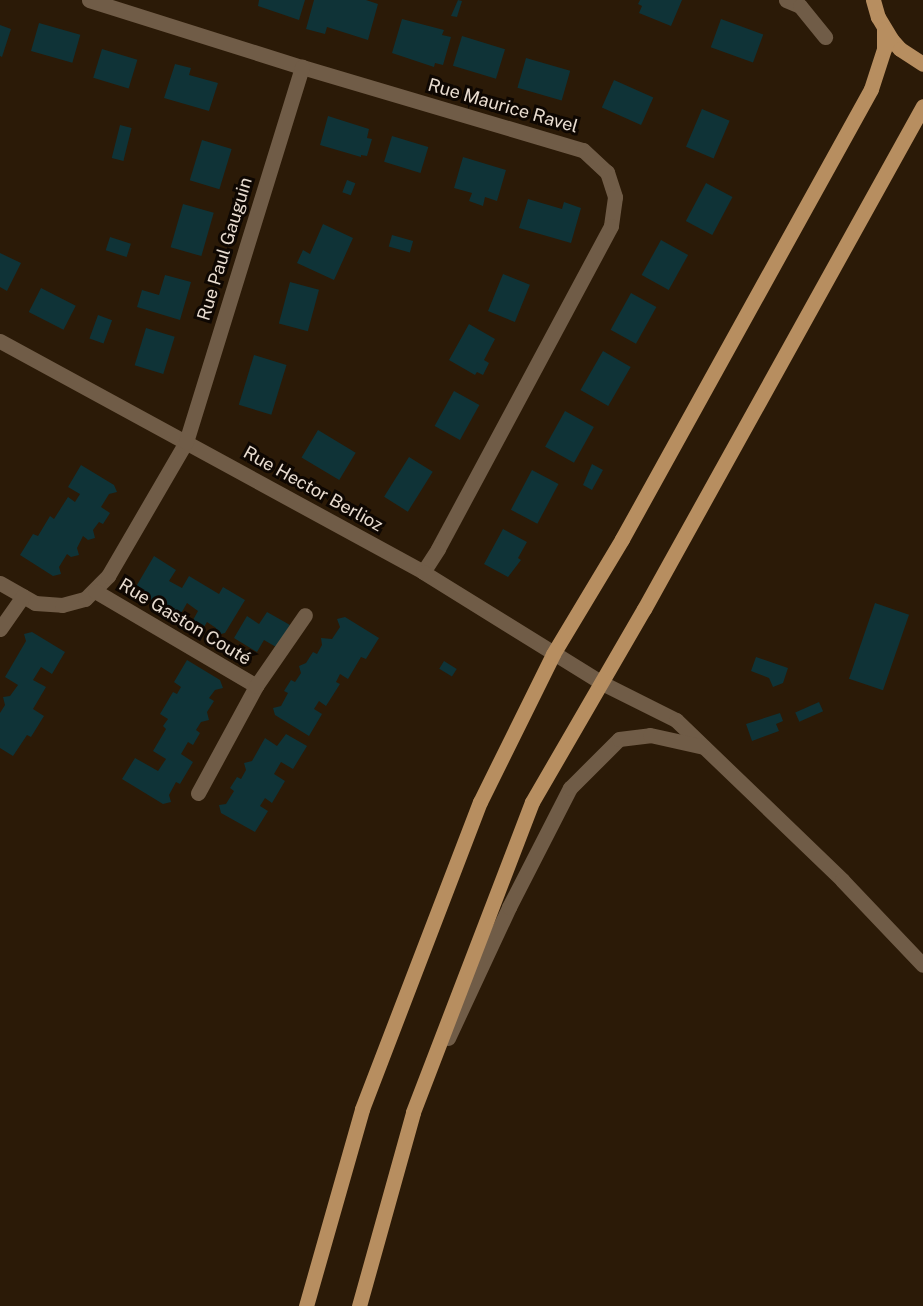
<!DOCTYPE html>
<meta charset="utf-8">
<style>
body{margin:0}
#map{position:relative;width:923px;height:1306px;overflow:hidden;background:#2b1a07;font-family:"Public Sans",sans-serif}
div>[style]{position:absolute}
.building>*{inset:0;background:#0f3337;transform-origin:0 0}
.minor>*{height:15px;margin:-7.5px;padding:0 7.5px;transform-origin:7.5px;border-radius:7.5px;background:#705c47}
.major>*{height:15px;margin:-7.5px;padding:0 7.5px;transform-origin:7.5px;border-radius:7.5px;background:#b78e60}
span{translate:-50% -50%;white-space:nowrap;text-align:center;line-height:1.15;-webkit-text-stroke:6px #0e0702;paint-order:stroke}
.street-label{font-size:18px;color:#e8dcd0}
</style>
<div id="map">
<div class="building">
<i style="clip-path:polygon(259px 0,305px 0,299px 20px,258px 6px)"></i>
<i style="clip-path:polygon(314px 0,366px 0,378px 4px,368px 40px,327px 27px,325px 34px,306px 29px)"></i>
<i style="clip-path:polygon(458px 0,462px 1px,457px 17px,451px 16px)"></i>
<i style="clip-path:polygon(640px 0,682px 0,671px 26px,639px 13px,642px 6px,638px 4px)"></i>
<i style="clip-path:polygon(402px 19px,444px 30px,442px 35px,451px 37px,443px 65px,435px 63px,434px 67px,392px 53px)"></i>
<i style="left:721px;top:19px;width:45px;height:30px;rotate:20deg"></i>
<i style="left:39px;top:23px;width:43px;height:29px;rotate:16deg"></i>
<i style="clip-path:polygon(0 25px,11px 29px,2px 57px,0 56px)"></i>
<i style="left:462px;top:36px;width:45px;height:31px;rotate:17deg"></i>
<i style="left:102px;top:49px;width:37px;height:30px;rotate:17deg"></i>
<i style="left:526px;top:58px;width:46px;height:31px;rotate:16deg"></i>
<i style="clip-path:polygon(175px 64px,191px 68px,189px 75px,218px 83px,209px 111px,164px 98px)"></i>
<i style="left:614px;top:80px;width:43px;height:30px;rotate:24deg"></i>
<i style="left:702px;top:109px;width:30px;height:41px;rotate:23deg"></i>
<i style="clip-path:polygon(328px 116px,369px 129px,367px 138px,372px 139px,367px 156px,361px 155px,361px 157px,320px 145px)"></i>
<i style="left:120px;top:125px;width:12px;height:34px;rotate:14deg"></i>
<i style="left:392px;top:136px;width:38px;height:27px;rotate:17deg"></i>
<i style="left:202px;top:140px;width:31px;height:42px;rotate:17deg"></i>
<i style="clip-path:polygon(463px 157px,506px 170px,497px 201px,485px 197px,483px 206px,469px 201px,472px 193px,454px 188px)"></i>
<i style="left:347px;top:180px;width:9px;height:13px;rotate:21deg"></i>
<i style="left:706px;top:183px;width:30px;height:43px;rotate:28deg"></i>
<i style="clip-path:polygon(528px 199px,562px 209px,564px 202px,581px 208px,571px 243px,519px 228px)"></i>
<i style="left:183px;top:204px;width:32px;height:45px;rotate:16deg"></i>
<i style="clip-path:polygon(323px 224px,353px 238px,334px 280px,297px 263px,303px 250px,310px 254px)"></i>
<i style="left:392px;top:235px;width:22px;height:12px;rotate:16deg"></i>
<i style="left:110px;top:237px;width:22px;height:14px;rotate:18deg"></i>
<i style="left:661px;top:240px;width:31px;height:40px;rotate:29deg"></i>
<i style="clip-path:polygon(0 253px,21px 263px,7px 291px,0 287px)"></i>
<i style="left:503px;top:274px;width:29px;height:40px;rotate:22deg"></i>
<i style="clip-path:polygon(165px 275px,191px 282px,180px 320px,137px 307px,142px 290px,159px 295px)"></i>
<i style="left:290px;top:282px;width:30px;height:43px;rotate:15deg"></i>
<i style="left:41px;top:288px;width:39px;height:27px;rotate:27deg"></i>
<i style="left:631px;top:293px;width:29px;height:42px;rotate:29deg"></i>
<i style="left:98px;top:315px;width:15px;height:25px;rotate:20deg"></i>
<i style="clip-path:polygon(469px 324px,495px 339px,484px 360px,489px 363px,483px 375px,477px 372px,475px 375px,449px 360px)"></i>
<i style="left:146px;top:328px;width:30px;height:39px;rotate:17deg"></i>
<i style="left:603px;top:351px;width:32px;height:45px;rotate:30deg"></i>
<i style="left:254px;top:355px;width:34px;height:52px;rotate:17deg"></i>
<i style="left:454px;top:391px;width:29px;height:40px;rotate:29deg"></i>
<i style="left:565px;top:411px;width:33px;height:41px;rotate:29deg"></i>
<i style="left:318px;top:430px;width:44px;height:32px;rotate:31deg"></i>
<i style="left:409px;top:457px;width:28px;height:47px;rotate:32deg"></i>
<i style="clip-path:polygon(592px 464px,603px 470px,592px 490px,583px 485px)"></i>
<i style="clip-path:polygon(81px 465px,114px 485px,117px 492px,109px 494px,101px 507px,110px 513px,103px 524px,99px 522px,93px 530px,95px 538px,88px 540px,83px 536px,77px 548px,79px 555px,71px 557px,67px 554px,59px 567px,61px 574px,53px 576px,20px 555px,33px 534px,38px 536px,50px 516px,54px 519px,68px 497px,75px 502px,80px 494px,68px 487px)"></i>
<i style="left:532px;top:470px;width:30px;height:45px;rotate:28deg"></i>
<i style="clip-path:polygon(503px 529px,527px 542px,518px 558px,521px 560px,508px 577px,484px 564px)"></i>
<i style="clip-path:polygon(154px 556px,176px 570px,169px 581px,182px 588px,189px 576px,219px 594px,223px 587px,245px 600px,225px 633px,217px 635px,216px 628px,207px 622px,204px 627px,193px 620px,198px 611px,187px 603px,179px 617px,143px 595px,136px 598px,134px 590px)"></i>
<i style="left:875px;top:603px;width:36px;height:80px;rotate:19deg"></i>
<i style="clip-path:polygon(267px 612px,290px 625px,276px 647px,264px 640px,257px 652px,234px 638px,247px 616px,259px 624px)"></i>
<i style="clip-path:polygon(345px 617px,379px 638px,366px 659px,361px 657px,348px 679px,340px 674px,336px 682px,340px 684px,326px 706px,319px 701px,314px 709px,322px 714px,309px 736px,275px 715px,273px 708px,281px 706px,288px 693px,284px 691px,291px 680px,295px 682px,301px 673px,299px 666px,306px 663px,313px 652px,317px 654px,322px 645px,321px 638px,332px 639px,340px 627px,337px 619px)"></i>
<i style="clip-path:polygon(32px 632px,65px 652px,52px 674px,41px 667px,33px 680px,46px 687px,33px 709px,44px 716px,31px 737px,27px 735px,13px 756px,0 748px,0 713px,5px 705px,3px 697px,10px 696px,18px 685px,5px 677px,26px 641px,24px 634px)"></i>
<i style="clip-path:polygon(756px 657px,788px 668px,783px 683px,773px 687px,769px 678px,751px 671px)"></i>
<i style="clip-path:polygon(187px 660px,220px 680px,223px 688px,215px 690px,209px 698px,214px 701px,207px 712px,209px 720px,201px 722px,196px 730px,200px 733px,193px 745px,188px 742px,181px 754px,193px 762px,180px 784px,176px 782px,169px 795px,171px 802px,163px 804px,122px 779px,135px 758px,158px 771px,166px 759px,153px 751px,166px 729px,163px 726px,168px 719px,160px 714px,173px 692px,177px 694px,181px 687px,174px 682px)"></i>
<i style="left:444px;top:661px;width:15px;height:9px;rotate:32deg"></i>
<i style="left:819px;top:702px;width:10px;height:26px;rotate:66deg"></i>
<i style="clip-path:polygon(780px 713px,783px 721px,776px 724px,779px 731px,752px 741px,746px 724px)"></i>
<i style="clip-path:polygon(286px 734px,307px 746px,293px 769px,281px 762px,274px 774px,285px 781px,272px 803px,265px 798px,260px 806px,268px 811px,255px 832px,221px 813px,219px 805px,226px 804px,234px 791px,230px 788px,237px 777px,241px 779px,246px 770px,244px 763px,252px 761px,265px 738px,277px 746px)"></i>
</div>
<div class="minor">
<i style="left:89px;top:0;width:223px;rotate:17.5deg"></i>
<i style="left:302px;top:67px;width:293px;rotate:16.5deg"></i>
<i style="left:583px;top:150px;width:33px;rotate:43deg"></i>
<i style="left:607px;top:172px;width:26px;rotate:72deg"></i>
<i style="left:615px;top:197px;width:29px;rotate:98deg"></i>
<i style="left:611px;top:226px;width:366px;rotate:118.2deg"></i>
<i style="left:438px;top:549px;width:27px;rotate:123deg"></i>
<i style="left:786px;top:0;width:15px;rotate:23deg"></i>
<i style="left:800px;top:6px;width:40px;rotate:51deg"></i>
<i style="left:0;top:341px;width:482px;rotate:28.6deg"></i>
<i style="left:423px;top:572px;width:211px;rotate:31.8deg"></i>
<i style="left:602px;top:683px;width:83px;rotate:26.6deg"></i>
<i style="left:676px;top:720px;width:231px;rotate:43.9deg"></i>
<i style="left:842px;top:880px;width:117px;rotate:46.4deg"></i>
<i style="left:0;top:583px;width:40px;rotate:29.7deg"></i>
<i style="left:35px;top:603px;width:27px;rotate:4deg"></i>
<i style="left:62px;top:605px;width:24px;rotate:-15deg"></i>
<i style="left:85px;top:599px;width:33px;rotate:-45deg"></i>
<i style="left:108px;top:576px;width:155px;rotate:-59.8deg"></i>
<i style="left:186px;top:442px;width:393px;rotate:-72.8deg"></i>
<i style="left:95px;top:591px;width:187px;rotate:30.5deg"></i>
<i style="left:0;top:629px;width:40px;rotate:-55.1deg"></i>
<i style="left:198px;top:793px;width:122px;rotate:-61.5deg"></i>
<i style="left:256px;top:686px;width:86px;rotate:-55.4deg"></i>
<i style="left:448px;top:1038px;width:145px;rotate:-65deg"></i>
<i style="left:509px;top:907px;width:134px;rotate:-62.9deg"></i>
<i style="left:570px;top:788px;width:69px;rotate:-45deg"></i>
<i style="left:619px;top:739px;width:31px;rotate:-7deg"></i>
<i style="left:650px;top:735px;width:55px;rotate:12.5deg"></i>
</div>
<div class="major">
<i style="left:873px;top:0;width:18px;rotate:74deg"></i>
<i style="left:878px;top:17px;width:26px;rotate:59deg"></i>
<i style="left:891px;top:39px;width:13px;rotate:48deg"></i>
<i style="left:900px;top:49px;width:27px;rotate:33deg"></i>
<i style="left:306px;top:1306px;width:205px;rotate:-74.1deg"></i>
<i style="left:362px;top:1109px;width:329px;rotate:-69deg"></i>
<i style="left:480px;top:802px;width:165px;rotate:-63.7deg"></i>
<i style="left:553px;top:654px;width:134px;rotate:-59deg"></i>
<i style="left:622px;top:539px;width:514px;rotate:-61.04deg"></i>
<i style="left:871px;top:89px;width:42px;rotate:-72deg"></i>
<i style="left:884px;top:49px;width:20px;rotate:-90deg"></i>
<i style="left:359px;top:1306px;width:201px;rotate:-74.4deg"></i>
<i style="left:413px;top:1112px;width:332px;rotate:-69deg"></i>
<i style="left:532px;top:802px;width:223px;rotate:-59.9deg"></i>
<i style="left:644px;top:609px;width:575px;rotate:-60.98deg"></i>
</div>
<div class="street-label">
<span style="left:503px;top:106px;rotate:16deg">Rue Maurice Ravel</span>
<span style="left:225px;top:249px;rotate:-73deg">Rue Paul Gauguin</span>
<span style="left:313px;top:489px;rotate:29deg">Rue Hector Berlioz</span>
<span style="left:185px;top:622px;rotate:31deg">Rue Gaston Couté</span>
</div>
</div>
